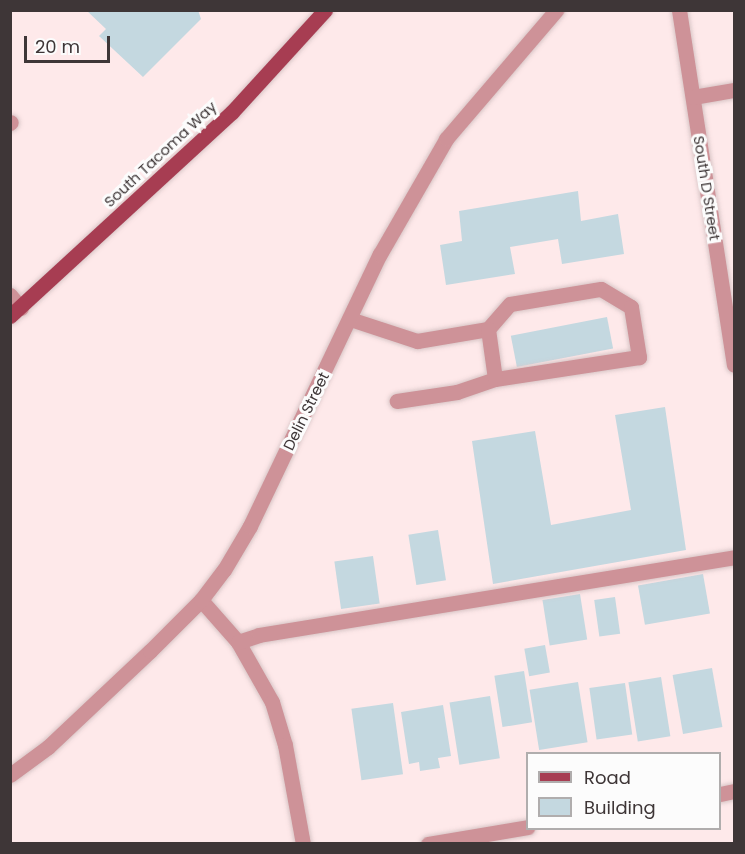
<!DOCTYPE html>
<style>
body{margin:0}
#map{position:relative;width:745px;height:854px;overflow:hidden;background:#fee9ea;font-family:Poppins,sans-serif}
div>[style]{position:absolute}
.building>*{inset:0;background:#c4d8e0;transform-origin:0 0}
.roads{filter:drop-shadow(0 0 2px #d8c5c6) drop-shadow(0 0 2px #d8c5c6)}
.minor>*{height:15px;margin:-7.5px;padding:0 7.5px;transform-origin:7.5px;border-radius:7.5px;background:#ce9298}
.major>*{height:15px;margin:-7.5px;padding:0 7.5px;transform-origin:7.5px;border-radius:7.5px;background:#a73d52}
span{translate:-50% -50%;white-space:nowrap;text-align:center;line-height:1.15;-webkit-text-stroke:6px #fcfcfc;paint-order:stroke}
.street-label{font-size:15px;color:#3e3637}
.frame{position:absolute;inset:0;border:12px solid #3e3637;pointer-events:none}
.legend{position:absolute;left:526px;top:752px;width:195px;height:78px;box-sizing:border-box;background:#fcfcfc;border:2px solid #b0adad;margin:0;padding:8px 10px;list-style:none;font-size:18px;color:#3e3637}
.legend li{display:flex;align-items:center;gap:12px;height:30px}
.legend b{width:30px;border:2px solid #b0adad}
.scale{position:absolute;left:24px;top:36px;width:86px;height:27px;box-sizing:border-box;border:3px solid #3e3637;border-top:0;padding-left:8px;font-size:18px;line-height:21px;white-space:nowrap;color:#3e3637;-webkit-text-stroke:4px #fcfcfc;paint-order:stroke}
</style>
<div id="map">
<div class="building">
<i style="clip-path:polygon(86px 10px,198px 10px,201px 19px,143px 77px,99px 36px,106px 29px)"></i>
<i style="clip-path:polygon(578px 191px,581px 221px,618px 214px,624px 254px,562px 264px,558px 239px,510px 247px,515px 274px,446px 285px,440px 245px,462px 241px,459px 211px)"></i>
<i style="left:607px;top:317px;width:32px;height:98px;rotate:79deg"></i>
<i style="clip-path:polygon(665px 407px,686px 550px,493px 584px,472px 441px,535px 431px,551px 525px,631px 510px,615px 415px)"></i>
<i style="left:438px;top:530px;width:51px;height:30px;rotate:81deg"></i>
<i style="left:373px;top:556px;width:48px;height:39px;rotate:82deg"></i>
<i style="left:703px;top:574px;width:40px;height:66px;rotate:80deg"></i>
<i style="left:580px;top:594px;width:46px;height:38px;rotate:81deg"></i>
<i style="left:615px;top:597px;width:37px;height:21px;rotate:82deg"></i>
<i style="left:545px;top:645px;width:28px;height:21px;rotate:80deg"></i>
<i style="left:712px;top:668px;width:60px;height:40px;rotate:80deg"></i>
<i style="left:524px;top:671px;width:52px;height:30px;rotate:81deg"></i>
<i style="left:661px;top:677px;width:60px;height:33px;rotate:81deg"></i>
<i style="left:578px;top:682px;width:61px;height:49px;rotate:81deg"></i>
<i style="left:625px;top:683px;width:52px;height:36px;rotate:82deg"></i>
<i style="left:490px;top:696px;width:63px;height:41px;rotate:81deg"></i>
<i style="left:393px;top:703px;width:72px;height:42px;rotate:82deg"></i>
<i style="clip-path:polygon(443px 705px,451px 756px,438px 758px,440px 768px,420px 771px,419px 762px,409px 764px,401px 712px)"></i>
</div>
<div class="roads">
<div class="minor">
<i style="left:679px;top:10px;width:359px;rotate:81.2deg"></i>
<i style="left:693px;top:97px;width:42px;rotate:-9.7deg"></i>
<i style="left:10px;top:123px;width:1px;rotate:-45deg"></i>
<i style="left:10px;top:295px;width:17px;rotate:50deg"></i>
<i style="left:350px;top:319px;width:71px;rotate:18.2deg"></i>
<i style="left:417px;top:341px;width:72px;rotate:-9.6deg"></i>
<i style="left:488px;top:329px;width:33px;rotate:-49deg"></i>
<i style="left:510px;top:304px;width:92px;rotate:-9.4deg"></i>
<i style="left:601px;top:289px;width:35px;rotate:31deg"></i>
<i style="left:631px;top:307px;width:51px;rotate:80.9deg"></i>
<i style="left:639px;top:357px;width:146px;rotate:171.3deg"></i>
<i style="left:495px;top:379px;width:40px;rotate:161.1deg"></i>
<i style="left:457px;top:392px;width:61px;rotate:171.5deg"></i>
<i style="left:488px;top:329px;width:50px;rotate:82deg"></i>
<i style="left:201px;top:600px;width:56px;rotate:48.6deg"></i>
<i style="left:238px;top:642px;width:69px;rotate:60.5deg"></i>
<i style="left:272px;top:702px;width:45px;rotate:73.2deg"></i>
<i style="left:285px;top:745px;width:101px;rotate:79.7deg"></i>
<i style="left:238px;top:642px;width:22px;rotate:-18deg"></i>
<i style="left:259px;top:635px;width:481px;rotate:-9.3deg"></i>
<i style="left:10px;top:775px;width:47px;rotate:-36.4deg"></i>
<i style="left:48px;top:747px;width:140px;rotate:-43.3deg"></i>
<i style="left:150px;top:651px;width:72px;rotate:-45deg"></i>
<i style="left:201px;top:600px;width:38px;rotate:-53deg"></i>
<i style="left:224px;top:570px;width:51px;rotate:-59.4deg"></i>
<i style="left:250px;top:526px;width:301px;rotate:-64.5deg"></i>
<i style="left:380px;top:254px;width:133px;rotate:-60.1deg"></i>
<i style="left:446px;top:139px;width:170px;rotate:-49.5deg"></i>
<i style="left:720px;top:794px;width:14px;rotate:-12deg"></i>
<i style="left:428px;top:844px;width:101px;rotate:-9.6deg"></i>
</div>
<div class="major">
<i style="left:10px;top:316px;width:301px;rotate:-42.6deg"></i>
<i style="left:232px;top:112px;width:138px;rotate:-47.6deg"></i>
</div>
</div>
<div class="street-label">
<span style="left:160px;top:154px;rotate:-43deg">South Tacoma Way</span>
<span style="left:707px;top:188px;rotate:81deg">South D Street</span>
<span style="left:306px;top:411px;rotate:-64deg">Delin Street</span>
</div>
<div class="frame"></div>
<ul class="legend">
<li><b style="height:8px;background:#a73d52"></b>Road</li>
<li><b style="height:16px;background:#c4d8e0"></b>Building</li>
</ul>
<div class="scale">20 m</div>
</div>
